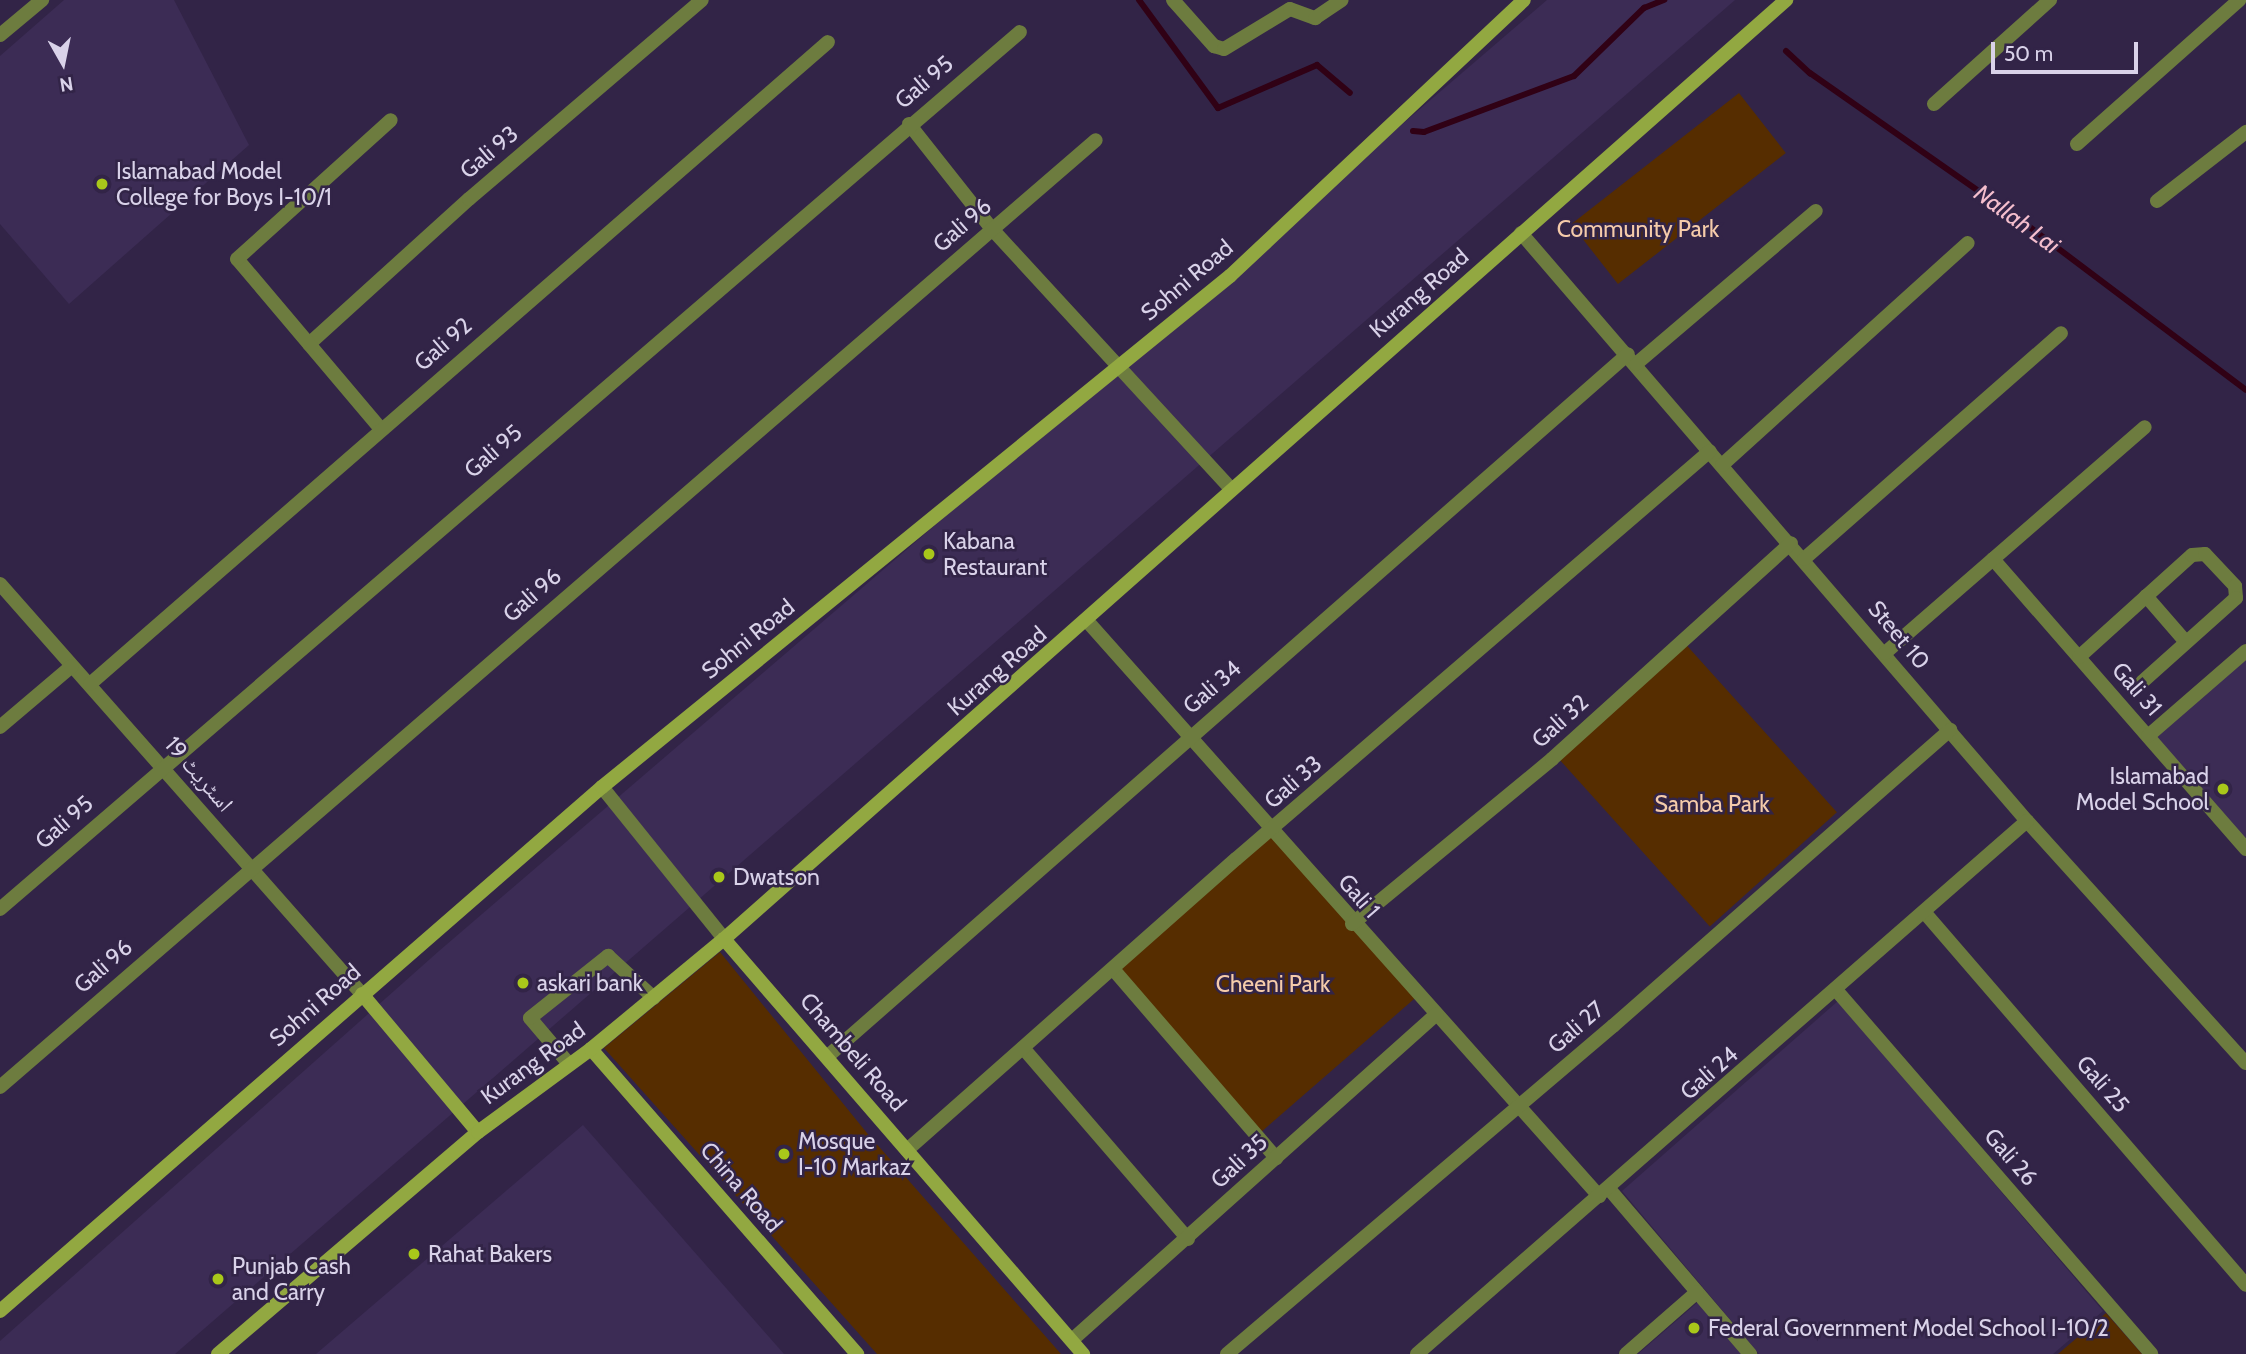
<!DOCTYPE html>
<meta charset="utf-8">
<style>
body{margin:0}
#map{position:relative;width:2246px;height:1354px;overflow:hidden;background:#322447;font-family:Cabin,"Noto Naskh Arabic",sans-serif}
div>[style]{position:absolute}
.built>*{inset:0;background:#3c2c55}
.green>*{inset:0;background:#562d00;transform-origin:0 0}
.stream>*{height:6px;margin:-3px;padding:0 3px;transform-origin:3px;border-radius:3px;background:#300115}
.street>*{height:14px;margin:-7px;padding:0 7px;transform-origin:7px;border-radius:7px;background:#6d7c3f}
.secondary>*{height:14px;margin:-7px;padding:0 7px;transform-origin:7px;border-radius:7px;background:#92a841}
.dots>*{width:19px;height:19px;translate:-50% -50%;box-sizing:border-box;border:4px solid #322447;border-radius:50%}
span{translate:-50% -50%;white-space:nowrap;text-align:center;line-height:1.15;-webkit-text-stroke:5px #322447;paint-order:stroke}
.street-label{font-size:23px;color:#d9d2e9}
.poi-label{font-size:23px;color:#d9d2e9}
.left{translate:0 -50%;text-align:left}
.right{translate:-100% -50%;text-align:right}
.park-label{font-size:23px;color:#f5cbaa}
.water-label{font-size:24px;color:#f4becd;font-style:italic}
.north{position:absolute;left:28px;top:28px;width:70px;height:70px;-webkit-text-stroke:5px #322447;paint-order:stroke;rotate:171deg;font-size:19px;font-weight:700;line-height:28px;text-align:center;color:#d9d2e9}
.north::after{content:'';display:block;margin:auto;width:24px;height:32px;background:#d9d2e9;clip-path:polygon(50% 0,100% 100%,50% 72%,0 100%)}
.scale{position:absolute;left:1991px;top:42px;width:147px;height:32px;box-sizing:border-box;border:4px solid #d9d2e9;border-top:0;padding-left:9px;font-size:21px;line-height:24px;white-space:nowrap;color:#d9d2e9;-webkit-text-stroke:5px #322447;paint-order:stroke}
</style>
<div id="map">
<div class="built">
<i style="clip-path:polygon(64px 0,174px 0,249px 145px,69px 304px,0 224px,0 56px)"></i>
<i style="clip-path:polygon(1547px 0,1735px 0,175px 1354px,0 1354px,0 1341px,439px 951px)"></i>
<i style="clip-path:polygon(2246px 658px,2246px 841px,2155px 738px)"></i>
<i style="clip-path:polygon(1838px 1001px,2103px 1311px,2053px 1354px,1759px 1354px,1622px 1191px)"></i>
<i style="clip-path:polygon(583px 1125px,784px 1354px,316px 1354px)"></i>
<i style="clip-path:polygon(1698px 1302px,1742px 1354px,1638px 1354px)"></i>
</div>
<div class="green">
<i style="left:1739px;top:93px;width:76px;height:213px;rotate:52deg"></i>
<i style="left:1681px;top:639px;width:233px;height:171px;rotate:48deg"></i>
<i style="left:1274px;top:824px;width:224px;height:214px;rotate:49deg"></i>
<i style="clip-path:polygon(720px 952px,867px 1133px,1061px 1354px,877px 1354px,604px 1048px)"></i>
<i style="clip-path:polygon(2106px 1313px,2142px 1354px,2058px 1354px)"></i>
</div>
<div class="stream">
<i style="left:1139px;top:0;width:134px;rotate:53.8deg"></i>
<i style="left:1218px;top:108px;width:108px;rotate:-23.5deg"></i>
<i style="left:1317px;top:65px;width:43px;rotate:40.3deg"></i>
<i style="left:1786px;top:51px;width:33px;rotate:43deg"></i>
<i style="left:1810px;top:73px;width:265px;rotate:35deg"></i>
<i style="left:2027px;top:225px;width:274px;rotate:37deg"></i>
<i style="left:1413px;top:131px;width:11px;rotate:5deg"></i>
<i style="left:1424px;top:132px;width:160px;rotate:-20.5deg"></i>
<i style="left:1574px;top:76px;width:98px;rotate:-44.2deg"></i>
<i style="left:1644px;top:8px;width:22px;rotate:-22deg"></i>
</div>
<div class="street">
<i style="left:1173px;top:0;width:62px;rotate:48.3deg"></i>
<i style="left:1214px;top:46px;width:10px;rotate:17deg"></i>
<i style="left:1224px;top:49px;width:77px;rotate:-31.2deg"></i>
<i style="left:1290px;top:9px;width:27px;rotate:20deg"></i>
<i style="left:1315px;top:18px;width:32px;rotate:-34deg"></i>
<i style="left:0;top:35px;width:55px;rotate:-39.8deg"></i>
<i style="left:1934px;top:104px;width:156px;rotate:-41.9deg"></i>
<i style="left:909px;top:124px;width:134px;rotate:51.7deg"></i>
<i style="left:992px;top:229px;width:353px;rotate:47.4deg"></i>
<i style="left:2077px;top:144px;width:217px;rotate:-41.6deg"></i>
<i style="left:2157px;top:201px;width:113px;rotate:-37.8deg"></i>
<i style="left:1521px;top:233px;width:776px;rotate:49.29deg"></i>
<i style="left:2027px;top:821px;width:326px;rotate:47.9deg"></i>
<i style="left:309px;top:344px;width:216px;rotate:-42.2deg"></i>
<i style="left:469px;top:199px;width:306px;rotate:-40.5deg"></i>
<i style="left:1636px;top:364px;width:236px;rotate:-40.4deg"></i>
<i style="left:380px;top:428px;width:221px;rotate:-130.2deg"></i>
<i style="left:237px;top:259px;width:207px;rotate:-42.1deg"></i>
<i style="left:1722px;top:465px;width:331px;rotate:-42.1deg"></i>
<i style="left:1804px;top:559px;width:342px;rotate:-41.3deg"></i>
<i style="left:1993px;top:559px;width:385px;rotate:48.9deg"></i>
<i style="left:0;top:584px;width:547px;rotate:48.56deg"></i>
<i style="left:2146px;top:596px;width:61px;rotate:49deg"></i>
<i style="left:1088px;top:622px;width:769px;rotate:48.32deg"></i>
<i style="left:1885px;top:653px;width:344px;rotate:-41deg"></i>
<i style="left:2079px;top:657px;width:152px;rotate:-42.1deg"></i>
<i style="left:2192px;top:555px;width:13px;rotate:-4deg"></i>
<i style="left:2205px;top:554px;width:44px;rotate:46.8deg"></i>
<i style="left:2235px;top:586px;width:12px;rotate:85deg"></i>
<i style="left:2236px;top:598px;width:126px;rotate:138.2deg"></i>
<i style="left:90px;top:684px;width:978px;rotate:-41.02deg"></i>
<i style="left:0;top:727px;width:94px;rotate:-40.3deg"></i>
<i style="left:2148px;top:736px;width:130px;rotate:-40.9deg"></i>
<i style="left:602px;top:787px;width:195px;rotate:51.2deg"></i>
<i style="left:0;top:909px;width:1345px;rotate:-40.69deg"></i>
<i style="left:1925px;top:913px;width:491px;rotate:49.2deg"></i>
<i style="left:1352px;top:924px;width:259px;rotate:-39.5deg"></i>
<i style="left:1552px;top:759px;width:322px;rotate:-42.1deg"></i>
<i style="left:1113px;top:969px;width:250px;rotate:49.2deg"></i>
<i style="left:1837px;top:991px;width:480px;rotate:49.1deg"></i>
<i style="left:1024px;top:1049px;width:251px;rotate:49.2deg"></i>
<i style="left:828px;top:1056px;width:1064px;rotate:-41.27deg"></i>
<i style="left:569px;top:1064px;width:60px;rotate:-130.3deg"></i>
<i style="left:530px;top:1018px;width:100px;rotate:-38.5deg"></i>
<i style="left:608px;top:956px;width:62px;rotate:42.4deg"></i>
<i style="left:0;top:1087px;width:1448px;rotate:-40.83deg"></i>
<i style="left:907px;top:1150px;width:439px;rotate:-41.5deg"></i>
<i style="left:1236px;top:859px;width:625px;rotate:-40.72deg"></i>
<i style="left:1610px;top:1190px;width:216px;rotate:49.5deg"></i>
<i style="left:1072px;top:1340px;width:489px;rotate:-41.8deg"></i>
<i style="left:1227px;top:1354px;width:507px;rotate:-40.36deg"></i>
<i style="left:1613px;top:1026px;width:449px;rotate:-41.3deg"></i>
<i style="left:1417px;top:1354px;width:810px;rotate:-41.15deg"></i>
<i style="left:1626px;top:1354px;width:94px;rotate:-41.1deg"></i>
</div>
<div class="secondary">
<i style="left:724px;top:939px;width:549px;rotate:49.14deg"></i>
<i style="left:362px;top:994px;width:180px;rotate:50deg"></i>
<i style="left:591px;top:1049px;width:405px;rotate:48.9deg"></i>
<i style="left:0;top:1311px;width:798px;rotate:-41.04deg"></i>
<i style="left:602px;top:787px;width:810px;rotate:-39.14deg"></i>
<i style="left:1230px;top:276px;width:403px;rotate:-43.2deg"></i>
<i style="left:218px;top:1354px;width:342px;rotate:-40.5deg"></i>
<i style="left:478px;top:1132px;width:140px;rotate:-36.3deg"></i>
<i style="left:591px;top:1049px;width:173px;rotate:-39.6deg"></i>
<i style="left:724px;top:939px;width:1418px;rotate:-41.48deg"></i>
</div>
<div class="dots">
<i style="left:102px;top:184px;background:#a9c71a"></i>
<i style="left:929px;top:554px;background:#a9c71a"></i>
<i style="left:2223px;top:789px;background:#a9c71a"></i>
<i style="left:719px;top:877px;background:#a9c71a"></i>
<i style="left:523px;top:983px;background:#a9c71a"></i>
<i style="left:784px;top:1154px;background:#a9c71a"></i>
<i style="left:414px;top:1254px;background:#a9c71a"></i>
<i style="left:218px;top:1279px;background:#a9c71a"></i>
<i style="left:1694px;top:1328px;background:#a9c71a"></i>
</div>
<div class="street-label">
<span style="left:924px;top:82px;rotate:-40deg">Gali 95</span>
<span style="left:489px;top:152px;rotate:-40deg">Gali 93</span>
<span style="left:962px;top:225px;rotate:-41deg">Gali 96</span>
<span style="left:1187px;top:280px;rotate:-40deg">Sohni Road</span>
<span style="left:1419px;top:293px;rotate:-41deg">Kurang Road</span>
<span style="left:443px;top:344px;rotate:-41deg">Gali 92</span>
<span style="left:493px;top:451px;rotate:-41deg">Gali 95</span>
<span style="left:532px;top:595px;rotate:-41deg">Gali 96</span>
<span style="left:1899px;top:635px;rotate:50deg">Steet 10</span>
<span style="left:748px;top:639px;rotate:-39deg">Sohni Road</span>
<span style="left:997px;top:671px;rotate:-41deg">Kurang Road</span>
<span style="left:1212px;top:687px;rotate:-41deg">Gali 34</span>
<span style="left:2137px;top:689px;rotate:49deg">Gali 31</span>
<span style="left:1560px;top:721px;rotate:-42deg">Gali 32</span>
<span style="left:199px;top:774px;rotate:49deg">اسٹریٹ 19</span>
<span style="left:1293px;top:782px;rotate:-41deg">Gali 33</span>
<span style="left:64px;top:822px;rotate:-41deg">Gali 95</span>
<span style="left:1359px;top:896px;rotate:49deg">Gali 1</span>
<span style="left:103px;top:966px;rotate:-41deg">Gali 96</span>
<span style="left:315px;top:1005px;rotate:-41deg">Sohni Road</span>
<span style="left:1576px;top:1027px;rotate:-41deg">Gali 27</span>
<span style="left:853px;top:1052px;rotate:49deg">Chambeli Road</span>
<span style="left:533px;top:1063px;rotate:-36deg">Kurang Road</span>
<span style="left:1709px;top:1073px;rotate:-41deg">Gali 24</span>
<span style="left:2103px;top:1084px;rotate:49deg">Gali 25</span>
<span style="left:2011px;top:1157px;rotate:49deg">Gali 26</span>
<span style="left:1239px;top:1161px;rotate:-43deg">Gali 35</span>
<span style="left:741px;top:1187px;rotate:49deg">China Road</span>
</div>
<div class="poi-label">
<span class="left" style="left:116px;top:184px">Islamabad Model<br>College for Boys I-10/1</span>
<span class="left" style="left:943px;top:554px">Kabana<br>Restaurant</span>
<span class="right" style="left:2209px;top:789px">Islamabad<br>Model School</span>
<span class="left" style="left:733px;top:877px">Dwatson</span>
<span class="left" style="left:537px;top:983px">askari bank</span>
<span class="left" style="left:798px;top:1154px">Mosque<br>I-10 Markaz</span>
<span class="left" style="left:428px;top:1254px">Rahat Bakers</span>
<span class="left" style="left:232px;top:1279px">Punjab Cash<br>and Carry</span>
<span class="left" style="left:1708px;top:1328px">Federal Government Model School I-10/2</span>
</div>
<div class="park-label">
<span style="left:1638px;top:229px">Community Park</span>
<span style="left:1712px;top:804px">Samba Park</span>
<span style="left:1273px;top:984px">Cheeni Park</span>
</div>
<div class="water-label">
<span style="left:2017px;top:219px;rotate:36deg">Nallah Lai</span>
</div>
<div class="north">N</div>
<div class="scale">50 m</div>
</div>
